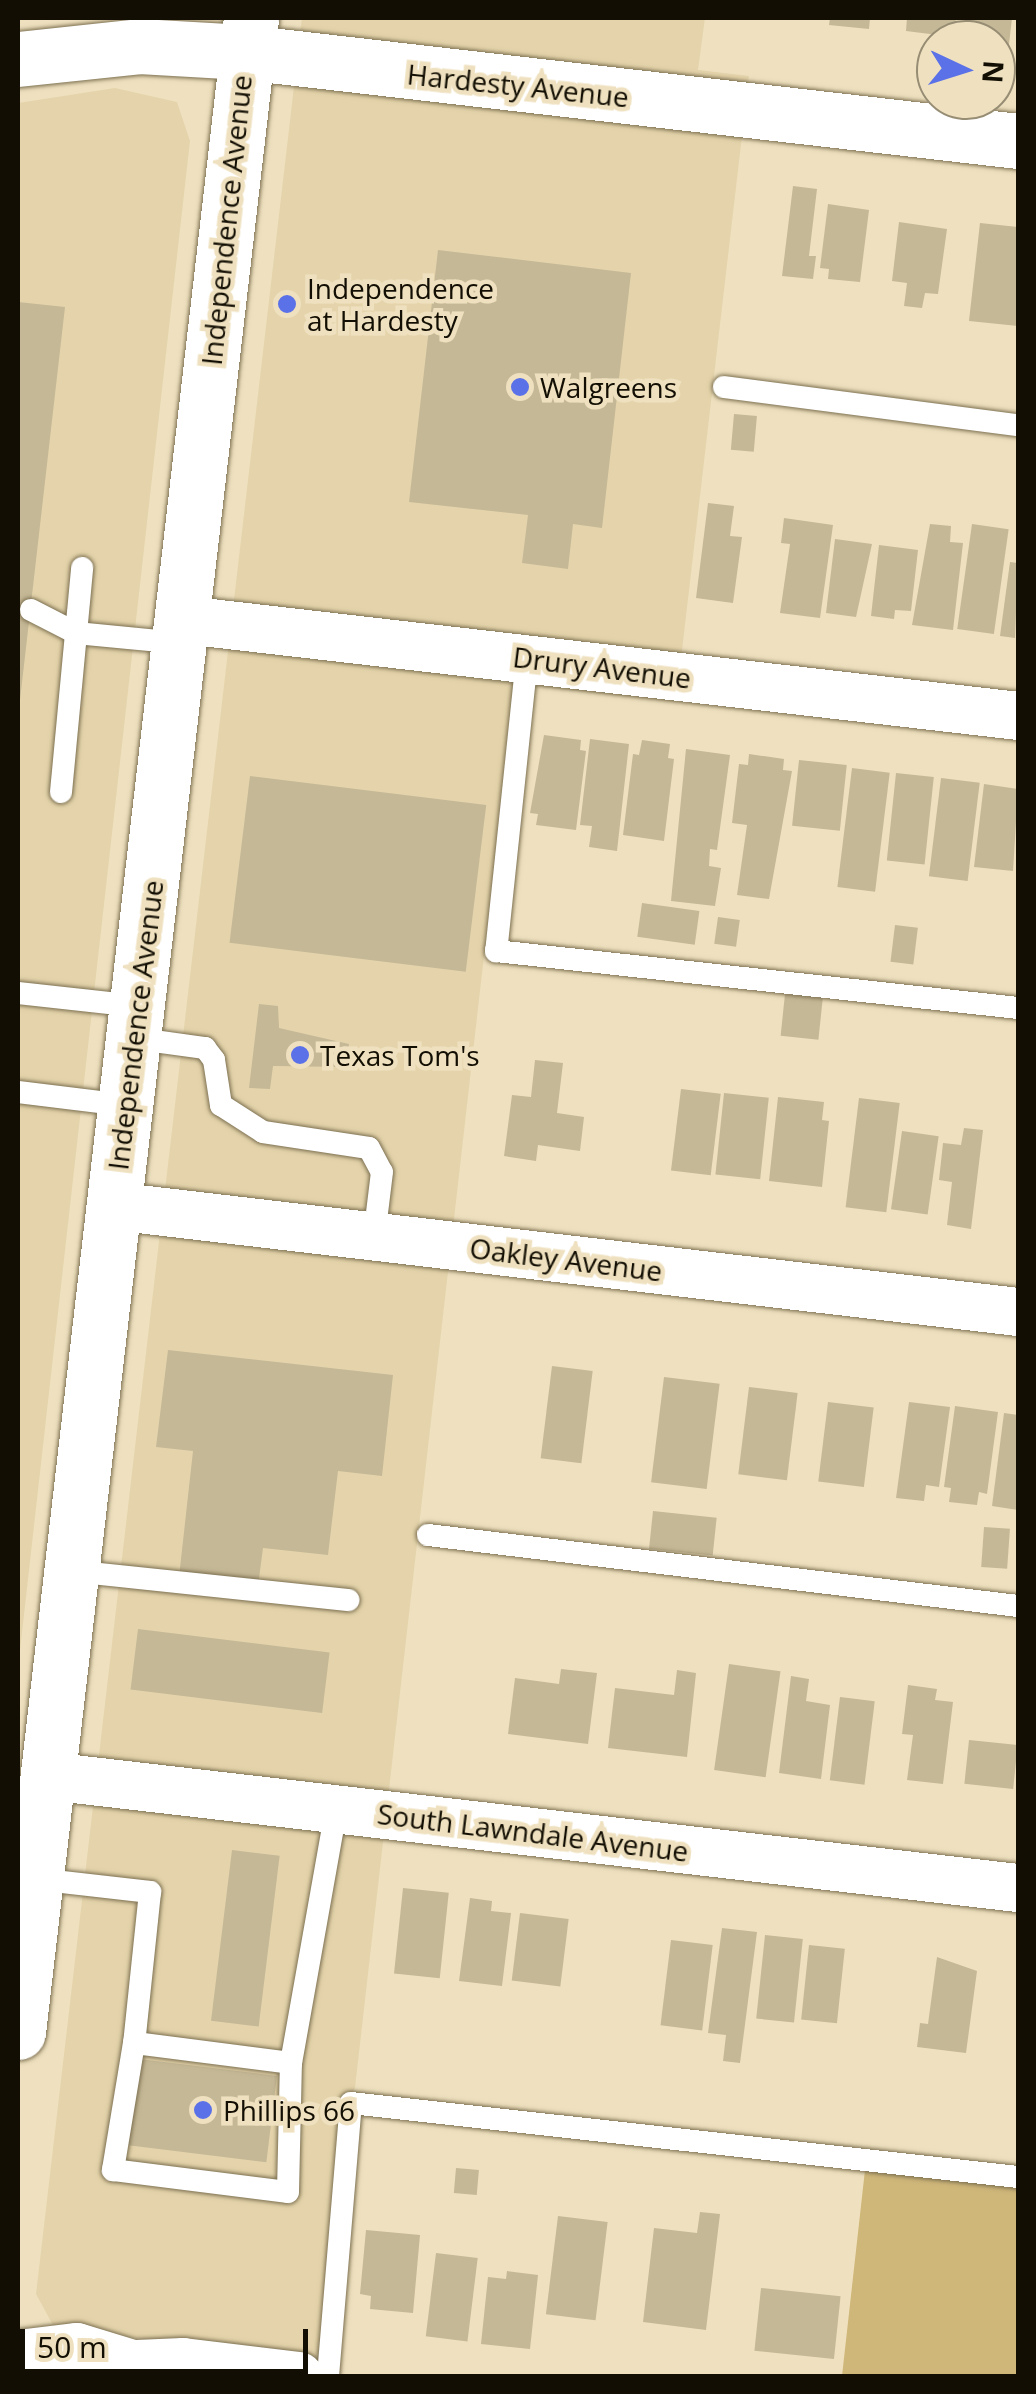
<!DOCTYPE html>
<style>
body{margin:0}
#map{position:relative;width:1036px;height:2394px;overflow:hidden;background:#efe1bf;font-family:"Open Sans",sans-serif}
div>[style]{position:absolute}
.built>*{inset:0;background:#e5d4ab}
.green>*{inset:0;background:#cfb679}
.building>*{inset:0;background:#c5b896;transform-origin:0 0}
.roads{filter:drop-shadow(0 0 2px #7c7051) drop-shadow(0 0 2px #7c7051)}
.lane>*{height:22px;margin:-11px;padding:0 11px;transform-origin:11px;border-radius:11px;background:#fff}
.street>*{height:48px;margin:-24px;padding:0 24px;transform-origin:24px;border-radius:24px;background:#fff}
.secondary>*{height:55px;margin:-27.5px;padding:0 27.5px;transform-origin:27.5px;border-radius:27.5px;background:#fff}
.primary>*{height:55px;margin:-27.5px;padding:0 27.5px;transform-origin:27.5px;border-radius:27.5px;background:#fff}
.dots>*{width:28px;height:28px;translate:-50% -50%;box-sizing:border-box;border:5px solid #efe1bf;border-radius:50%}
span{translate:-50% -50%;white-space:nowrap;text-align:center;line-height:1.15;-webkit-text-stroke:9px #efe1bf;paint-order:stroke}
.street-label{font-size:28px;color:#120e03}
.poi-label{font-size:28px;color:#120e03}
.left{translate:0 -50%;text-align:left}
.frame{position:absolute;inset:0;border:20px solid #120e03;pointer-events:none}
.north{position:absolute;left:916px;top:20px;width:100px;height:100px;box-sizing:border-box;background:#efe1bf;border:2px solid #978d74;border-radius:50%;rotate:94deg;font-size:28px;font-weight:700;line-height:40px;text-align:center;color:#120e03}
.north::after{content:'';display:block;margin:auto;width:35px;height:45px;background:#5b71e8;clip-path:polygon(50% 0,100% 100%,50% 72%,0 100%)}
.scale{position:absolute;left:20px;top:2329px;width:288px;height:45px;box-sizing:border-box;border:5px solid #120e03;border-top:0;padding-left:12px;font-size:30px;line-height:35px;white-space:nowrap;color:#120e03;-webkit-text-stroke:8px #efe1bf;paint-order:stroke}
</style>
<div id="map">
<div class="built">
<i style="clip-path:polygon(302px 18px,705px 18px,698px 70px,749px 76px,676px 702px,515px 684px,355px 2088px,343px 2106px,322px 2347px,315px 2358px,55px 2329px,36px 2294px)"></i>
<i style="clip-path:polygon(115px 88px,177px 102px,190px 141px,18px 1668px,18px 103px)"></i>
</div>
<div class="green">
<i style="clip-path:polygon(865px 2170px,1018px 2188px,1018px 2376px,842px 2376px)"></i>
</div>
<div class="building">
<i style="clip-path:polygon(830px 18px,870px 18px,869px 29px,829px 25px)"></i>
<i style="clip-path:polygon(907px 18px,956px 18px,954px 37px,906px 31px)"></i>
<i style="clip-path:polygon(967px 18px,1012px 18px,1008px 53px,996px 51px,996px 40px,964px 40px)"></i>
<i style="clip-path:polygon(793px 186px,817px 189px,809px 256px,816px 256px,813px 279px,782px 276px)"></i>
<i style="clip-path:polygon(828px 204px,869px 210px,860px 282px,828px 279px,829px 269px,820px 268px)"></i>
<i style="clip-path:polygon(899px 222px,947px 229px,938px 294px,925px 293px,922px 308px,904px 306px,907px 283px,892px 281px)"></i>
<i style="clip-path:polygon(980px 223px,1018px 227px,1018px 326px,969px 321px)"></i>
<i style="clip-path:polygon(438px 250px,631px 273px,602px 528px,573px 524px,568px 569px,522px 563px,528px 515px,409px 502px)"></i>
<i style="clip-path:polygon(18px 302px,65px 307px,20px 700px,18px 700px)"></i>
<i style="left:734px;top:414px;width:23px;height:36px;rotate:5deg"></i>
<i style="clip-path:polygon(708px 503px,734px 506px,730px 536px,742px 537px,733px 603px,696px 598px)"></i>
<i style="clip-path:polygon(784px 518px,833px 525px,820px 618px,780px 613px,790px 544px,781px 543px)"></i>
<i style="clip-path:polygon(930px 524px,951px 526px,950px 542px,963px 543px,953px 630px,912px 625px)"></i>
<i style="left:972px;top:524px;width:37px;height:106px;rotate:8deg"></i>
<i style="clip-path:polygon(835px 539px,872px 544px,856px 617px,826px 613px)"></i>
<i style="clip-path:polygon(879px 545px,918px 550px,911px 611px,895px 610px,894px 619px,871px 616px)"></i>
<i style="clip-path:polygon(1010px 562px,1018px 563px,1015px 638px,1000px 636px)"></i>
<i style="clip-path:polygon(544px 735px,581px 740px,580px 750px,586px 751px,576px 830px,536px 825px,538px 814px,530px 813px)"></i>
<i style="clip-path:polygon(590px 739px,629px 744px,617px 851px,589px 847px,592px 826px,580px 825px)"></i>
<i style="clip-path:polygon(642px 740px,670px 744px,668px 758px,674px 759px,664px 841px,623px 835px,633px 754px,639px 755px)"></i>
<i style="clip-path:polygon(686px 749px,730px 755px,717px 850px,710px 849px,709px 866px,721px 868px,715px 906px,671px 901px)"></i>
<i style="clip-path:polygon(749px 754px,784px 759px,783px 770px,792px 771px,769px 899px,737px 895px,747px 825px,732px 823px,739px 764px,748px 765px)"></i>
<i style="left:799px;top:760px;width:48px;height:66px;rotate:6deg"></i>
<i style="left:852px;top:768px;width:38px;height:120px;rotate:7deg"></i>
<i style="left:896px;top:773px;width:38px;height:88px;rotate:6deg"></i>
<i style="left:250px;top:776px;width:238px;height:168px;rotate:7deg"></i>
<i style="left:941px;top:778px;width:39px;height:99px;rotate:7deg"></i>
<i style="clip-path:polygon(984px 784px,1018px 789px,1013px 871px,974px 867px)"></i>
<i style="left:642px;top:903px;width:58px;height:34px;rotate:8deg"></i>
<i style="left:718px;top:917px;width:22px;height:27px;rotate:8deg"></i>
<i style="left:895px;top:925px;width:23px;height:37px;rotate:7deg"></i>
<i style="left:785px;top:994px;width:38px;height:42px;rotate:6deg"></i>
<i style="clip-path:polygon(259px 1004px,278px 1006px,279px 1028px,349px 1044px,346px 1067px,273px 1066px,270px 1089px,249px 1088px)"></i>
<i style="clip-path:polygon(535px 1060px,563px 1063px,557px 1113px,584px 1117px,580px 1151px,538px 1145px,536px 1161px,504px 1156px,512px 1095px,531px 1097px)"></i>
<i style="left:681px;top:1089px;width:40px;height:82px;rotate:7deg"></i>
<i style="left:724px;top:1093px;width:45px;height:82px;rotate:6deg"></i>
<i style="clip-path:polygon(778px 1097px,824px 1102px,822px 1120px,829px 1121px,822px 1187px,769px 1181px)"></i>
<i style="left:859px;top:1098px;width:41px;height:110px;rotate:7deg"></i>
<i style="clip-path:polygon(964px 1128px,983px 1130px,971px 1229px,947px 1225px,952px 1182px,939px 1180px,943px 1143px,961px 1145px)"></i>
<i style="left:902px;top:1131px;width:37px;height:79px;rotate:8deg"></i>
<i style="clip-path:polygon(168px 1350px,393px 1375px,382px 1476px,338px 1471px,328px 1555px,263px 1548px,258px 1586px,179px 1577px,193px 1451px,156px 1447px)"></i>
<i style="left:552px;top:1366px;width:41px;height:93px;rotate:7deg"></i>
<i style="left:664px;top:1377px;width:56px;height:106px;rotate:7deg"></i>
<i style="left:749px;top:1387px;width:49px;height:88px;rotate:7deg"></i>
<i style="left:828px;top:1402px;width:46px;height:80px;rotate:7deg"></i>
<i style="clip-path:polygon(909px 1402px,950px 1407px,939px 1487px,926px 1485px,924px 1501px,896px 1498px)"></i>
<i style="clip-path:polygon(955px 1406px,998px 1412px,987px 1494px,979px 1492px,977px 1505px,949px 1502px,951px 1488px,944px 1487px)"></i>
<i style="clip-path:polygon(1004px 1413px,1018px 1415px,1018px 1510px,992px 1506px)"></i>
<i style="left:653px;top:1511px;width:64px;height:38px;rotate:6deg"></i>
<i style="left:984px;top:1527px;width:26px;height:40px;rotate:4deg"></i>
<i style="left:138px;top:1629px;width:193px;height:61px;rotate:7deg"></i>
<i style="left:729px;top:1664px;width:52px;height:107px;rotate:8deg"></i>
<i style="clip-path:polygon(561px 1669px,597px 1673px,588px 1744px,508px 1734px,515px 1678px,559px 1684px)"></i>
<i style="clip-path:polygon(677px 1670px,696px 1673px,687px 1757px,608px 1748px,615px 1688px,674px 1695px)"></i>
<i style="clip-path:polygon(791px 1676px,809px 1679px,806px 1701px,830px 1705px,821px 1779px,779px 1773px)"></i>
<i style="clip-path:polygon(908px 1685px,937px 1689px,935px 1700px,953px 1702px,943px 1784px,907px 1780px,913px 1735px,902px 1734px)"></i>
<i style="left:840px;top:1697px;width:35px;height:84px;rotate:7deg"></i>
<i style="left:969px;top:1740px;width:49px;height:44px;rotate:6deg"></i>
<i style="left:232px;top:1850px;width:48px;height:172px;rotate:7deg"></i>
<i style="left:403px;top:1888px;width:46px;height:86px;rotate:6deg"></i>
<i style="clip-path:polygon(470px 1898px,492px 1901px,491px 1911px,511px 1913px,502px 1986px,459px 1981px)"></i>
<i style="left:520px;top:1913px;width:49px;height:68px;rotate:7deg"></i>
<i style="clip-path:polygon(722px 1928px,757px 1932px,740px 2063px,723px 2061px,726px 2035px,708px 2033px)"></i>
<i style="left:765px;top:1935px;width:38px;height:84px;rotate:6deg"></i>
<i style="left:671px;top:1940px;width:42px;height:86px;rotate:7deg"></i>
<i style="left:809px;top:1945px;width:36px;height:75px;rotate:6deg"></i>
<i style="clip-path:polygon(937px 1957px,977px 1971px,966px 2053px,917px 2047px,920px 2023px,928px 2024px)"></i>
<i style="left:139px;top:2059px;width:139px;height:87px;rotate:7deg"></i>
<i style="left:456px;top:2168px;width:23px;height:25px;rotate:5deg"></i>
<i style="clip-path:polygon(700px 2212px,720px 2214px,706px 2330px,643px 2322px,654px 2228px,697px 2233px)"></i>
<i style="left:558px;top:2216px;width:50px;height:99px;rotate:7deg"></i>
<i style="clip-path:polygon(366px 2230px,420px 2235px,413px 2313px,370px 2309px,371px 2296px,360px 2294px)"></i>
<i style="left:436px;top:2253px;width:42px;height:84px;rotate:7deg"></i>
<i style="clip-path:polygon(507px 2271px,538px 2275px,530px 2349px,481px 2344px,488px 2277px,506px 2279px)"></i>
<i style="left:761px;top:2288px;width:80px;height:63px;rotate:6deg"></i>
</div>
<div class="roads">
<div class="lane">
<i style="left:724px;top:387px;width:296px;rotate:7.4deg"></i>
<i style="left:31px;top:610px;width:51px;rotate:27.1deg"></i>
<i style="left:76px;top:633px;width:103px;rotate:5.5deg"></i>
<i style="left:527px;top:658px;width:295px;rotate:96deg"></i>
<i style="left:496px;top:951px;width:525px;rotate:6.23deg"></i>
<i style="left:61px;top:792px;width:225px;rotate:-84.6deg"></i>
<i style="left:18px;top:993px;width:119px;rotate:6.3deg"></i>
<i style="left:132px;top:1038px;width:74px;rotate:7.8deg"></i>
<i style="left:205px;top:1048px;width:15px;rotate:53deg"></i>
<i style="left:214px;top:1060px;width:46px;rotate:81.2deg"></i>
<i style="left:221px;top:1105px;width:50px;rotate:32.7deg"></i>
<i style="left:263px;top:1132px;width:107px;rotate:8.6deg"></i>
<i style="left:369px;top:1148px;width:27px;rotate:62deg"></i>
<i style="left:382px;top:1172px;width:65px;rotate:97deg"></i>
<i style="left:18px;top:1092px;width:107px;rotate:7deg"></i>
<i style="left:428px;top:1535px;width:594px;rotate:6.86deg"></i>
<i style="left:72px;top:1571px;width:278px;rotate:6deg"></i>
<i style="left:36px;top:1879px;width:115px;rotate:6.5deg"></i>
<i style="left:150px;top:1892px;width:152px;rotate:96deg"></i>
<i style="left:291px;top:2063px;width:158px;rotate:-172.7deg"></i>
<i style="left:134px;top:2043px;width:129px;rotate:99.4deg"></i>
<i style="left:113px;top:2170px;width:176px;rotate:7.2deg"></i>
<i style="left:288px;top:2192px;width:129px;rotate:-88.7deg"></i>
<i style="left:291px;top:2063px;width:257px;rotate:-79.9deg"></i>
<i style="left:328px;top:2376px;width:274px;rotate:-85.2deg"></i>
<i style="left:351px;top:2103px;width:671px;rotate:6.33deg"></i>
</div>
<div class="street">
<i style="left:185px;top:620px;width:839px;rotate:6.57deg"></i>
<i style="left:113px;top:1206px;width:911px;rotate:6.68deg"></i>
<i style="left:48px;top:1776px;width:976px;rotate:6.59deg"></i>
<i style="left:137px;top:2364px;width:46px;rotate:-2.5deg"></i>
<i style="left:183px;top:2362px;width:117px;rotate:6.9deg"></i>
</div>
<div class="secondary">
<i style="left:18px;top:59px;width:122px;rotate:-6.1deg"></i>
<i style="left:139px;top:46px;width:105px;rotate:3.3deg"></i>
<i style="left:244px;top:52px;width:779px;rotate:6.56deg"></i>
<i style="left:18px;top:2357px;width:58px;rotate:-6.9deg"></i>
<i style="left:76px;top:2350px;width:89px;rotate:17deg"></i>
</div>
<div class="primary">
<i style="left:18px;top:2032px;width:2027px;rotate:-83.4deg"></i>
</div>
</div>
<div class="dots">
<i style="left:287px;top:304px;background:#5b71e8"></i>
<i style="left:520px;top:387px;background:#5b71e8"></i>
<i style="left:300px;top:1055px;background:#5b71e8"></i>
<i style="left:203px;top:2110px;background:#5b71e8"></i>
</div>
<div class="street-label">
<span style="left:518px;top:85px;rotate:6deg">Hardesty Avenue</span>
<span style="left:226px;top:220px;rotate:-84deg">Independence Avenue</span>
<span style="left:602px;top:667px;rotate:7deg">Drury Avenue</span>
<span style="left:135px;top:1025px;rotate:-83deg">Independence Avenue</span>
<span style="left:566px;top:1259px;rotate:7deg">Oakley Avenue</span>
<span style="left:533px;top:1832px;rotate:7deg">South Lawndale Avenue</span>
</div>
<div class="poi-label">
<span class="left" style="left:307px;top:304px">Independence<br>at Hardesty</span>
<span class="left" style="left:540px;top:387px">Walgreens</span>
<span class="left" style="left:320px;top:1055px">Texas Tom's</span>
<span class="left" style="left:223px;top:2110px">Phillips 66</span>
</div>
<div class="frame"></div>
<div class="north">N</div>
<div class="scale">50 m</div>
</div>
